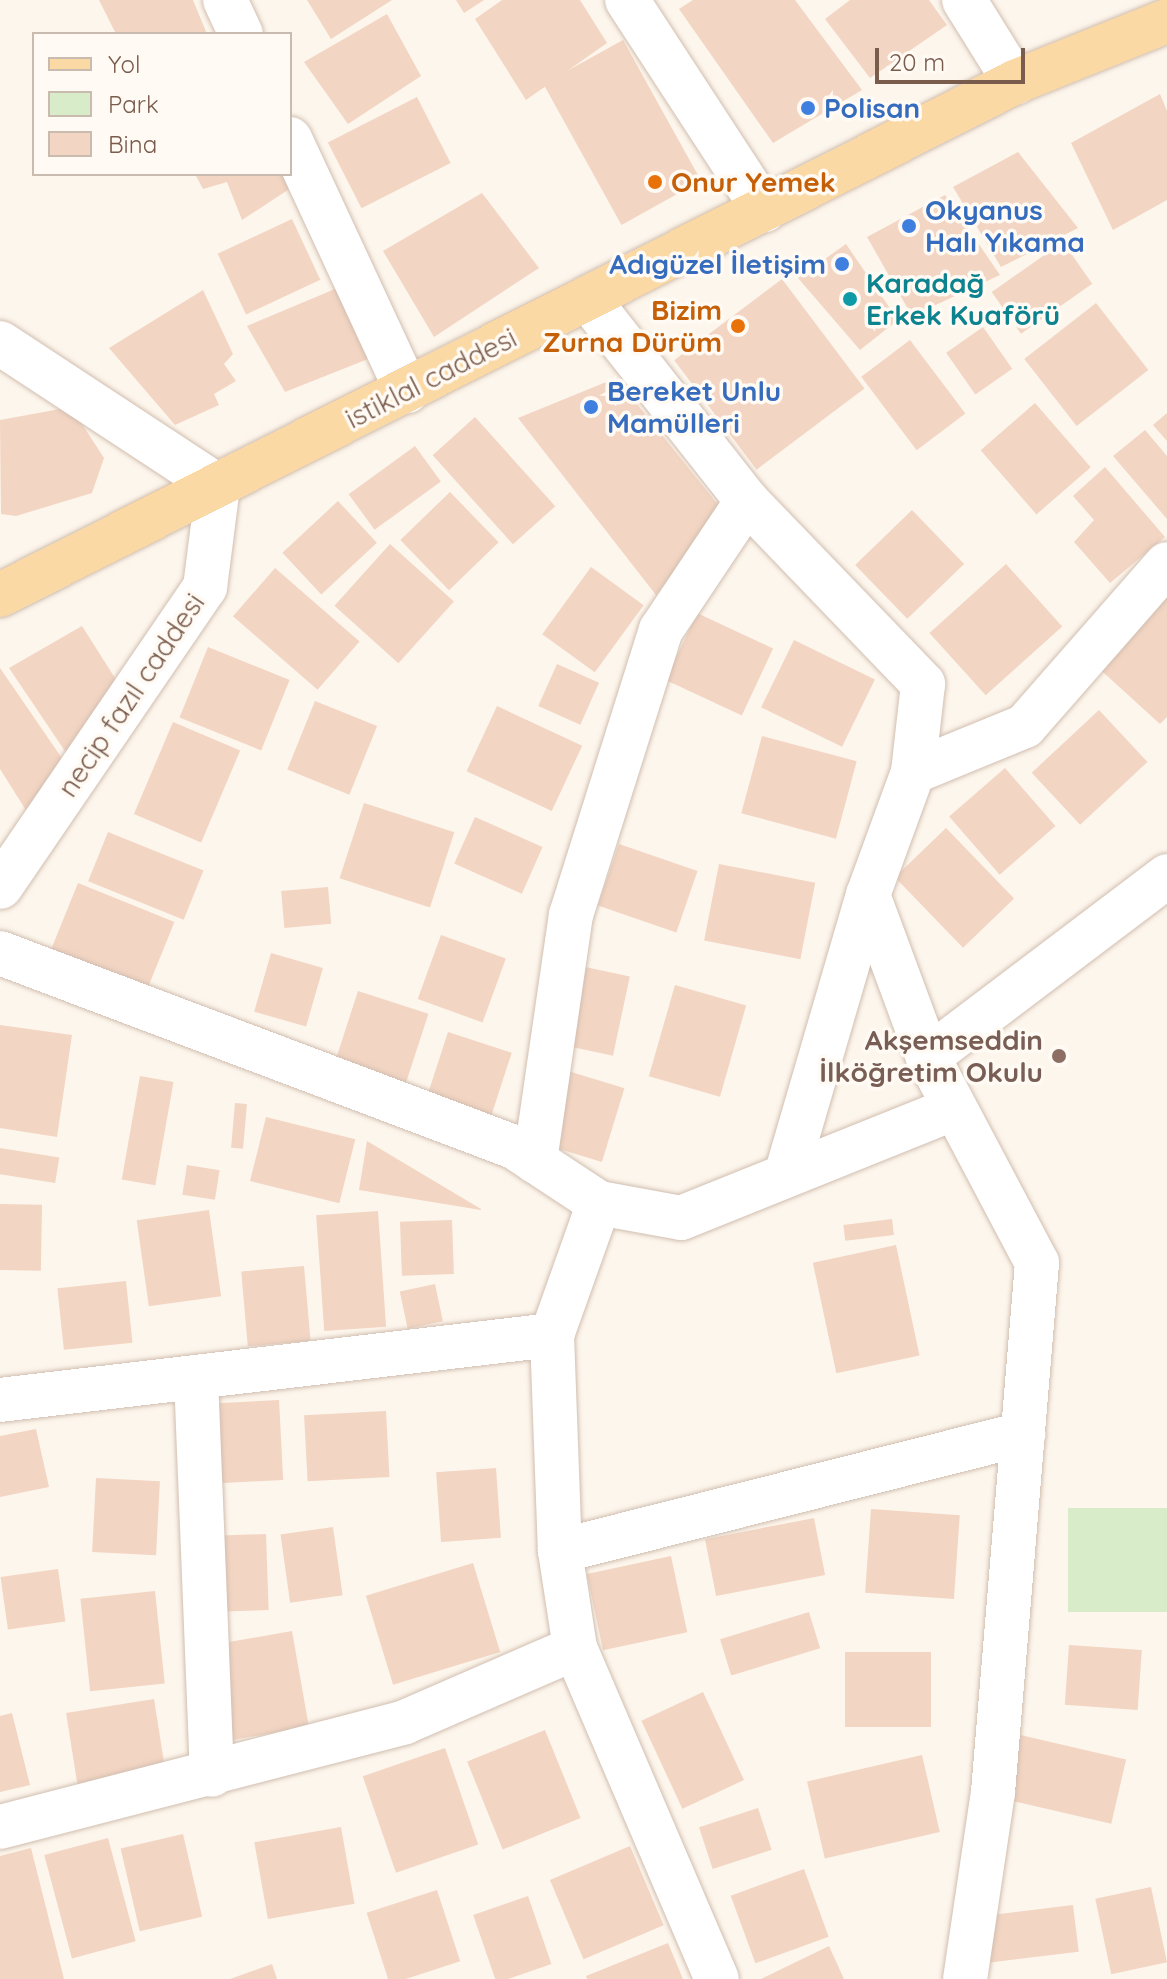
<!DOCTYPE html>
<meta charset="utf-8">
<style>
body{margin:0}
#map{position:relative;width:1167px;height:1979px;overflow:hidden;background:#fdf6ec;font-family:Quicksand,sans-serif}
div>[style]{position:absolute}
.green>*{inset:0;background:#d8ecc9;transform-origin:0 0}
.building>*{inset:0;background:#f3d5c3;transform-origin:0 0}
.roads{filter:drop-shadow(0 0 2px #d1beb0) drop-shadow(0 0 2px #d1beb0)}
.minor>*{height:44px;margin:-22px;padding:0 22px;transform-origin:22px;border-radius:22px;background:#fff}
.major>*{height:44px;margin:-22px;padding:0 22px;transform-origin:22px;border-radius:22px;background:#fbd9a5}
.dots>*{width:22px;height:22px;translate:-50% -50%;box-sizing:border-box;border:4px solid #fffaf3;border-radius:50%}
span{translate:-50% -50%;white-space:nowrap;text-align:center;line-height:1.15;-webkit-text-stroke:7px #fffaf3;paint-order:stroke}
.shop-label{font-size:28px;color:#366cbe;font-weight:700}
.left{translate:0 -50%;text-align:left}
.right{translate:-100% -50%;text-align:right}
.food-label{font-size:28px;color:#c56008;font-weight:700}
.culture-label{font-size:28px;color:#0d838f;font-weight:700}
.street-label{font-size:28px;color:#7a5c4d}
.education-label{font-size:28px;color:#785e54;font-weight:700}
.legend{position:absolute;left:32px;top:32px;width:260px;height:144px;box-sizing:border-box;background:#fffaf3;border:2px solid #cabbb1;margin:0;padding:10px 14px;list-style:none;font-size:24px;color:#7a5c4d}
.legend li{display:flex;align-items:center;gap:16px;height:40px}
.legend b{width:40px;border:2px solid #cabbb1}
.scale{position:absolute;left:875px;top:48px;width:150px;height:36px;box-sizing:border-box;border:4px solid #7a5c4d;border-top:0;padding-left:10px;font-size:24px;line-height:28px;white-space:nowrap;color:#7a5c4d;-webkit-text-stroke:6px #fffaf3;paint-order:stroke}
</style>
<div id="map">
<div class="green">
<i style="left:1167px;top:1508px;width:104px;height:99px;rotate:90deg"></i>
</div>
<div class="building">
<i style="clip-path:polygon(99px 0,193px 0,207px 34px,116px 34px)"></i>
<i style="clip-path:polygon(307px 0,392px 0,331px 39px)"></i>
<i style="clip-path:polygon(456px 0,484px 0,464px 13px)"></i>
<i style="clip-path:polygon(502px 0,580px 0,607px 43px,526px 100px,475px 19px)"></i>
<i style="clip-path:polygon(693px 0,795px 0,862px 90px,773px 143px,679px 9px)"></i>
<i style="clip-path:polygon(850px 0,929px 0,947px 25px,870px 78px,825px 19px)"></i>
<i style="clip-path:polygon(387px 14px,421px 76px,348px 124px,304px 62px)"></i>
<i style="left:623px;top:40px;width:161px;height:91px;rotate:61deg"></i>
<i style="clip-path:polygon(1160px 94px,1167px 111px,1167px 200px,1113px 230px,1071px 143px)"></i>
<i style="left:417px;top:97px;width:74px;height:100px;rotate:63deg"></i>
<i style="clip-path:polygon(1018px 152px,1078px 228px,1001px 267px,953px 187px)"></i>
<i style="clip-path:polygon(195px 174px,290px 174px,300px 182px,242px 220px,227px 182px,203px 189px)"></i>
<i style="clip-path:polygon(482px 193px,539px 268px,434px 337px,383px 251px)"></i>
<i style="clip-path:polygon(945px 195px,1000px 275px,912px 316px,867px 237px)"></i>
<i style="left:292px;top:219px;width:67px;height:82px;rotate:65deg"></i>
<i style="left:1063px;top:242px;width:51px;height:87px;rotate:55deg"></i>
<i style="clip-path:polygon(846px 244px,898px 320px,860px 350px,798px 278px)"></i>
<i style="left:782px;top:279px;width:137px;height:135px;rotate:53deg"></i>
<i style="clip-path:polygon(342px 286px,368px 359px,285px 392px,247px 326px)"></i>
<i style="clip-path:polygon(203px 290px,233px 354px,224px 364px,236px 381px,214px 394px,219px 405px,175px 425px,109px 348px)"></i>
<i style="left:1096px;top:303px;width:85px;height:91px;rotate:52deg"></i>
<i style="left:983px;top:327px;width:51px;height:45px;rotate:55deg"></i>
<i style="left:910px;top:340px;width:92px;height:61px;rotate:53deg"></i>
<i style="clip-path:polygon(616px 378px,723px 511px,656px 595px,518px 418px)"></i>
<i style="left:1035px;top:403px;width:85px;height:72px;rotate:49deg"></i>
<i style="clip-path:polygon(71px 407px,104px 458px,92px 493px,16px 516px,1px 514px,0 420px)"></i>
<i style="clip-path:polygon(1167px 413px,1167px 441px,1153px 425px)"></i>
<i style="left:475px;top:417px;width:120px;height:57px;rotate:48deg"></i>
<i style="clip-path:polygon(1145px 430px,1167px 456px,1167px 519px,1113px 456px)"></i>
<i style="left:415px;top:446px;width:44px;height:82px;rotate:54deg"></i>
<i style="clip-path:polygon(1105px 467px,1165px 537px,1110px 583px,1074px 542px,1094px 520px,1073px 496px)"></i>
<i style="left:450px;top:492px;width:70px;height:69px;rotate:46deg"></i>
<i style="left:338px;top:501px;width:57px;height:76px;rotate:47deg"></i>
<i style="left:912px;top:510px;width:75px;height:79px;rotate:46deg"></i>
<i style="left:390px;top:544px;width:86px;height:83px;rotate:42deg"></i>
<i style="left:1006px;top:564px;width:84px;height:103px;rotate:48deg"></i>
<i style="left:591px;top:567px;width:65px;height:83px;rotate:36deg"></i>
<i style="left:275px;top:568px;width:112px;height:64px;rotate:41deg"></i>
<i style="clip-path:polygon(1167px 591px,1167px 717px,1160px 724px,1093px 663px)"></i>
<i style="left:697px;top:613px;width:84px;height:74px;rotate:25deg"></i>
<i style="clip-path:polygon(82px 626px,122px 689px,71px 760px,9px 668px)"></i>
<i style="left:794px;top:640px;width:90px;height:75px;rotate:26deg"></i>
<i style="left:208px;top:647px;width:88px;height:76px;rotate:22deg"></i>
<i style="left:557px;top:664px;width:46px;height:46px;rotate:24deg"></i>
<i style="clip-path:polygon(0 668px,68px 767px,29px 815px,0 769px)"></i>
<i style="left:315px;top:701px;width:67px;height:74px;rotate:22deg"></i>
<i style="left:497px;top:706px;width:94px;height:72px;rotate:25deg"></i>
<i style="left:1099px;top:710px;width:71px;height:92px;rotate:47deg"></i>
<i style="left:173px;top:722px;width:73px;height:100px;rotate:23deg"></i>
<i style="left:762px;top:736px;width:98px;height:80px;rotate:15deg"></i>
<i style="left:1005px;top:768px;width:77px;height:74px;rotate:49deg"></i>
<i style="left:364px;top:803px;width:95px;height:79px;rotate:18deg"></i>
<i style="left:475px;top:817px;width:74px;height:51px;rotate:24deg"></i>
<i style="left:946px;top:828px;width:98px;height:71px;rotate:46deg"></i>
<i style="left:108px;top:832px;width:103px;height:53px;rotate:22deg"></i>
<i style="left:619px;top:844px;width:83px;height:65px;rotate:19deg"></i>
<i style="left:719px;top:864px;width:98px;height:78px;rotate:11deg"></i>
<i style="left:78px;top:883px;width:104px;height:74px;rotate:22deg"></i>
<i style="left:328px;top:887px;width:37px;height:47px;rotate:85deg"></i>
<i style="left:441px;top:935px;width:69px;height:68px;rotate:20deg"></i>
<i style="left:271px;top:953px;width:54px;height:61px;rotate:16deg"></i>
<i style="left:576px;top:965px;width:55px;height:81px;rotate:12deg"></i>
<i style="left:675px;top:985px;width:74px;height:95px;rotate:16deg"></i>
<i style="left:358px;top:991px;width:74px;height:79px;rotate:18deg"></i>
<i style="clip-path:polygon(0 1025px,72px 1035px,57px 1137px,0 1128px)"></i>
<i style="left:448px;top:1032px;width:67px;height:76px;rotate:18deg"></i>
<i style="left:568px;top:1071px;width:59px;height:77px;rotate:17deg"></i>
<i style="left:140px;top:1076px;width:34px;height:105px;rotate:10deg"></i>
<i style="left:235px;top:1103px;width:12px;height:45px;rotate:5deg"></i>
<i style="left:266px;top:1117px;width:92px;height:66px;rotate:14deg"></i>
<i style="clip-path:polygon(367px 1141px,481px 1209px,481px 1210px,359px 1190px)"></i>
<i style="left:0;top:1148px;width:60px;height:26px;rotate:9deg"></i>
<i style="left:187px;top:1165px;width:33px;height:30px;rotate:9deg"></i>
<i style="left:0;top:1204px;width:42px;height:66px;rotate:1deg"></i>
<i style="left:209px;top:1210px;width:87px;height:73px;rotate:82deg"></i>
<i style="left:378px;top:1211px;width:116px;height:62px;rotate:86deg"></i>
<i style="left:892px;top:1219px;width:16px;height:49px;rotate:83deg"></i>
<i style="left:452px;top:1220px;width:54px;height:52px;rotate:88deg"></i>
<i style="left:896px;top:1245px;width:113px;height:85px;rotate:78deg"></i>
<i style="left:304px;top:1266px;width:75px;height:63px;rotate:85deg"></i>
<i style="left:126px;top:1281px;width:62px;height:69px;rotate:84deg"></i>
<i style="left:435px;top:1284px;width:38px;height:36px;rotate:78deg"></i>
<i style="left:279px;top:1400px;width:80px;height:72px;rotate:87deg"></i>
<i style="left:386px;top:1411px;width:66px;height:82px;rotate:87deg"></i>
<i style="clip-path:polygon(36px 1429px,49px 1487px,0 1497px,0 1436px)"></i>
<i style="left:496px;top:1468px;width:70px;height:60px;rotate:86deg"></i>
<i style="left:96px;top:1478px;width:64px;height:74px;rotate:3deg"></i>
<i style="left:871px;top:1509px;width:89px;height:84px;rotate:4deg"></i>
<i style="left:814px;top:1518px;width:58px;height:111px;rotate:79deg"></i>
<i style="left:333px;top:1527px;width:69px;height:53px;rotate:82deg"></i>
<i style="left:266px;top:1534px;width:76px;height:51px;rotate:88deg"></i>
<i style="left:671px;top:1556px;width:78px;height:86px;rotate:78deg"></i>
<i style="left:473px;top:1563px;width:93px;height:112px;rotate:73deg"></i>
<i style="left:58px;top:1569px;width:53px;height:58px;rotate:82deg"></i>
<i style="left:155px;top:1591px;width:93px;height:75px;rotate:84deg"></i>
<i style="left:809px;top:1612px;width:38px;height:93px;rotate:73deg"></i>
<i style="left:292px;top:1631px;width:97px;height:78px;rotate:80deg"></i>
<i style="left:1069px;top:1645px;width:73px;height:60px;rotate:4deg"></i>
<i style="left:931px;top:1652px;width:75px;height:86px;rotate:90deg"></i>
<i style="left:703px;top:1692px;width:97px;height:68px;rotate:65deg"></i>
<i style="left:154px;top:1699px;width:78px;height:89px;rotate:81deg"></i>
<i style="clip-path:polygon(12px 1713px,30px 1785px,0 1792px,0 1716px)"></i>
<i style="left:545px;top:1730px;width:95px;height:84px;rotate:68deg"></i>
<i style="left:1016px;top:1734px;width:113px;height:66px;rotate:13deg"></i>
<i style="left:445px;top:1748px;width:102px;height:87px;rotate:71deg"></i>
<i style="left:922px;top:1755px;width:79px;height:118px;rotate:77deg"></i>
<i style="left:758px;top:1808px;width:44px;height:62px;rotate:72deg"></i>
<i style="left:341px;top:1827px;width:78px;height:88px;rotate:80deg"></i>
<i style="left:183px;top:1834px;width:85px;height:64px;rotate:77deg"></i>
<i style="left:108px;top:1838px;width:107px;height:66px;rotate:75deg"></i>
<i style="left:630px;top:1846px;width:86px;height:87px;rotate:67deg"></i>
<i style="clip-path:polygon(31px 1848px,64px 1979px,0 1979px,0 1856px)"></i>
<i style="left:804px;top:1869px;width:72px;height:78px;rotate:70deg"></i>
<i style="left:1151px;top:1887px;width:77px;height:57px;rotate:78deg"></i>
<i style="left:437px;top:1890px;width:75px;height:74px;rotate:72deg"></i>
<i style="left:528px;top:1896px;width:72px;height:58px;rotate:71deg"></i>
<i style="left:1073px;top:1905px;width:47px;height:91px;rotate:83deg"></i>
<i style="clip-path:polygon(668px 1943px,683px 1979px,587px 1979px,586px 1976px)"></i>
<i style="clip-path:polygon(829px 1946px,844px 1979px,761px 1979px)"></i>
<i style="clip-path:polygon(272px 1964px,277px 1979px,230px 1979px)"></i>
</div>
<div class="roads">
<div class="minor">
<i style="left:225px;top:0;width:38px;rotate:65deg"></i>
<i style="left:627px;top:0;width:251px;rotate:56.9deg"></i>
<i style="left:964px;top:0;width:97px;rotate:58.1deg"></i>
<i style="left:290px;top:139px;width:278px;rotate:65.1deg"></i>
<i style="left:588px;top:299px;width:257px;rotate:51.8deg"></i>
<i style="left:747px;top:501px;width:254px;rotate:46.1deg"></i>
<i style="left:923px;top:684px;width:89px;rotate:96.5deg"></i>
<i style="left:913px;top:772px;width:131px;rotate:110.1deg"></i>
<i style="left:868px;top:895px;width:173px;rotate:69.7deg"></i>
<i style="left:928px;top:1057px;width:233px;rotate:62.1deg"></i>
<i style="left:1037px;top:1263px;width:531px;rotate:94.75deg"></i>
<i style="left:993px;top:1792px;width:189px;rotate:98.5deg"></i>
<i style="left:0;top:343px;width:261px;rotate:33.3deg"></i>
<i style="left:218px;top:486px;width:102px;rotate:97.3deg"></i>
<i style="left:205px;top:587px;width:363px;rotate:124.3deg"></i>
<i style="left:913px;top:772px;width:121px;rotate:-22.3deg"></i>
<i style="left:1025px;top:726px;width:215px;rotate:-48.8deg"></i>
<i style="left:0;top:953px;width:549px;rotate:20.68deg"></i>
<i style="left:514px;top:1147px;width:102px;rotate:33.4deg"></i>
<i style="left:599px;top:1203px;width:83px;rotate:10.4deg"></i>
<i style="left:681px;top:1218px;width:294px;rotate:-21.9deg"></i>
<i style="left:928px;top:1057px;width:300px;rotate:-37.1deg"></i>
<i style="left:535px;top:1161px;width:249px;rotate:-81.7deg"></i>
<i style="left:571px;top:915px;width:299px;rotate:-72.5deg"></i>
<i style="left:661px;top:630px;width:155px;rotate:-56.3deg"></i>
<i style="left:786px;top:1175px;width:292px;rotate:-73.7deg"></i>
<i style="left:599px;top:1203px;width:140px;rotate:109.6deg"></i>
<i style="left:552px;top:1335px;width:216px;rotate:87.9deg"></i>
<i style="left:560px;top:1551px;width:98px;rotate:81.2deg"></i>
<i style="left:575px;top:1648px;width:360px;rotate:66.8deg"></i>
<i style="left:196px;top:1377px;width:398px;rotate:87.7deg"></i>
<i style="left:0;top:1400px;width:556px;rotate:-6.72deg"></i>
<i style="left:560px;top:1551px;width:478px;rotate:-14.2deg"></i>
<i style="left:0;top:1827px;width:418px;rotate:-14.5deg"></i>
<i style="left:405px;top:1722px;width:185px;rotate:-23.5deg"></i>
</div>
<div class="major">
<i style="left:0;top:595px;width:1137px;rotate:-26.81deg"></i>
<i style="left:1015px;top:82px;width:164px;rotate:-21.9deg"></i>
</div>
</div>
<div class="dots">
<i style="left:808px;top:108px;background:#3f7fe0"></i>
<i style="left:655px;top:182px;background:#e8710a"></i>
<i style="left:909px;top:226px;background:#3f7fe0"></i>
<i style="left:842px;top:264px;background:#3f7fe0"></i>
<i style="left:850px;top:299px;background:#0f9aa8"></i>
<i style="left:738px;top:326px;background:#e8710a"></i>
<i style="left:591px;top:407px;background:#3f7fe0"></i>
<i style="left:1059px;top:1056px;background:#8d6e63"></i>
</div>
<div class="shop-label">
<span class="left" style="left:824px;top:108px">Polisan</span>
<span class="left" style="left:925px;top:226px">Okyanus<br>Halı Yıkama</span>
<span class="right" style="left:826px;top:264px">Adıgüzel İletişim</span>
<span class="left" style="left:607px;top:407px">Bereket Unlu<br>Mamülleri</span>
</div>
<div class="food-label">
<span class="left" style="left:671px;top:182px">Onur Yemek</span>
<span class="right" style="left:722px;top:326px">Bizim<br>Zurna Dürüm</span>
</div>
<div class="culture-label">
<span class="left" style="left:866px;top:299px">Karadağ<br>Erkek Kuaförü</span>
</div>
<div class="street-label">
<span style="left:431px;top:378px;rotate:-27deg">istiklal caddesi</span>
<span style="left:131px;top:695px;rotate:-56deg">necip fazıl caddesi</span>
</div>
<div class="education-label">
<span class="right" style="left:1043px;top:1056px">Akşemseddin<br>İlköğretim Okulu</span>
</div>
<ul class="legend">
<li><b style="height:10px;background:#fbd9a5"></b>Yol</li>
<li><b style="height:22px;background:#d8ecc9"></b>Park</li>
<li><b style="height:22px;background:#f3d5c3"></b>Bina</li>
</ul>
<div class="scale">20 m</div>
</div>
